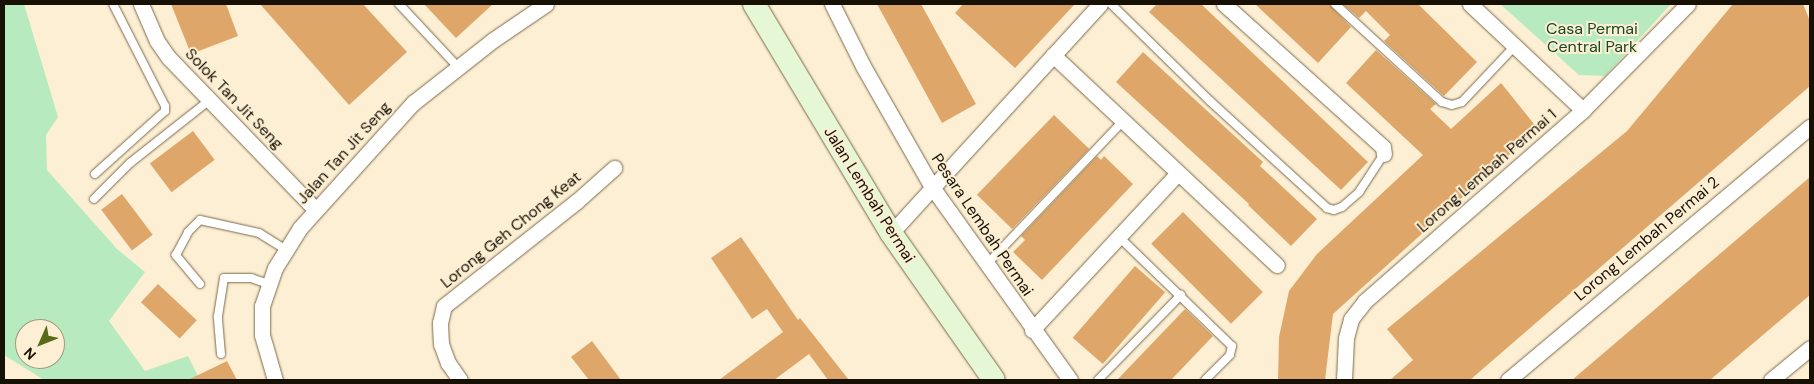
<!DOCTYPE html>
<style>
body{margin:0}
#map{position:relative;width:1814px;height:384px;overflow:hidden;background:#fdefd3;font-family:"DM Sans",sans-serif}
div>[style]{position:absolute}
.green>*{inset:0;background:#b8eac0}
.building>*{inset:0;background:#dea769;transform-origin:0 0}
.roads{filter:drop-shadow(0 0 1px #7a6a4b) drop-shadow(0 0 1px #7a6a4b)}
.lane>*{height:8px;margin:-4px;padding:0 4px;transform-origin:4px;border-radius:4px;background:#fff}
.street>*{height:15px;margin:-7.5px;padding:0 7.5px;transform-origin:7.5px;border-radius:7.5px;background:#fff}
.secondary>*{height:22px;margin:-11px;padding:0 11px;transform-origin:11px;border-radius:11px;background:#e5f7d5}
span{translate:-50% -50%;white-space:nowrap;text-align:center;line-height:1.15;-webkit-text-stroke:4px #fdefd3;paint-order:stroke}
.park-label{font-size:16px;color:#174724}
.street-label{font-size:16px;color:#171105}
.frame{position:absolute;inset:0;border:5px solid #171105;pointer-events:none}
.north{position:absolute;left:15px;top:319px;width:50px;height:50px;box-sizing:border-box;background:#fdefd3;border:1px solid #a19681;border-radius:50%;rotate:226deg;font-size:14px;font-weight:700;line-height:20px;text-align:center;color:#171105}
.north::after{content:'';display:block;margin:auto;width:18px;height:22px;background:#566a18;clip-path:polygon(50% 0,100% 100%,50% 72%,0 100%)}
</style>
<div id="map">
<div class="green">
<i style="clip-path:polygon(evenodd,4px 4px,24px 4px,58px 117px,46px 135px,47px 170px,117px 249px,145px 272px,109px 321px,145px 371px,188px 356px,200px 380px,44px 380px,4px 355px,4px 4px,25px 329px,55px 329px,55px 359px,25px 359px,25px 329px)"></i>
<i style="clip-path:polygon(1500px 4px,1671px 4px,1605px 76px,1579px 75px)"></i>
</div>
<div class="building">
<i style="clip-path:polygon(171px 4px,226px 4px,238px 36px,191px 54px)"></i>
<i style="clip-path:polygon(260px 4px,363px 4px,407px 52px,349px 105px)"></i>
<i style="clip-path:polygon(424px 4px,493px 4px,456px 38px)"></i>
<i style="clip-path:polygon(877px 4px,921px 4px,976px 104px,942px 123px)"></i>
<i style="clip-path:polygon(963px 4px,1075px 4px,1015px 68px,955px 13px)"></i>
<i style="clip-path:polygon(1157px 4px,1201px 4px,1368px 162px,1341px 190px,1149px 12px)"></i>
<i style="clip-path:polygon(1255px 4px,1329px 4px,1351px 27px,1318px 63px)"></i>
<i style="clip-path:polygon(1343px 4px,1418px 4px,1477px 62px,1444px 96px,1384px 41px,1390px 35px,1366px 11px,1359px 18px)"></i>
<i style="clip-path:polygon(1733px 4px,1803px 4px,1810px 21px,1810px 86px,1470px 380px,1390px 380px,1413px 360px,1387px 329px,1627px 131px)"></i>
<i style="clip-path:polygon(1376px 50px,1436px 104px,1430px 109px,1451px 129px,1501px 83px,1538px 129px,1333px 314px,1325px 380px,1278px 380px,1279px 337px,1289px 291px,1317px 254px,1423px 155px,1346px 83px)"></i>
<i style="clip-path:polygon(1143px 52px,1263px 162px,1260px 166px,1317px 219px,1291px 246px,1248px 205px,1249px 204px,1116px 82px)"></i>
<i style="left:1054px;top:115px;width:49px;height:111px;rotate:44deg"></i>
<i style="left:193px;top:131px;width:36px;height:54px;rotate:53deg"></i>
<i style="clip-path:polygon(1097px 156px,1101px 160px,1104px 156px,1133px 184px,1042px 280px,1013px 252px,1025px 240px,1021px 236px)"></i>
<i style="clip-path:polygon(1810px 177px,1810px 295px,1710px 380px,1572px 380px)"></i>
<i style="left:122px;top:194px;width:51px;height:26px;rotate:53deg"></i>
<i style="left:1183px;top:212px;width:113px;height:45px;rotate:45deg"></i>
<i style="clip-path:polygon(741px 237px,798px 320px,800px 318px,849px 380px,828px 380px,809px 354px,774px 380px,719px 380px,783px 332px,767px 309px,752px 319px,711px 258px)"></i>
<i style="left:1135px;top:266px;width:40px;height:95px;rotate:41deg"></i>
<i style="left:158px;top:284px;width:53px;height:25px;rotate:43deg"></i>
<i style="clip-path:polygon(1185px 309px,1213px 336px,1171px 380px,1117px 380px)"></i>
<i style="clip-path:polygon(592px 341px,621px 380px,589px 380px,571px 357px)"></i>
<i style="clip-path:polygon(227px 361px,237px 380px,188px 380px)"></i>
</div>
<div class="roads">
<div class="lane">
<i style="left:399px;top:4px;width:86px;rotate:46.9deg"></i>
<i style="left:1111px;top:4px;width:139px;rotate:44.4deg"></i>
<i style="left:1210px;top:101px;width:159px;rotate:42.4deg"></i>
<i style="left:1327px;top:208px;width:7px;rotate:16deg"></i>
<i style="left:1334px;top:210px;width:9px;rotate:-21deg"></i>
<i style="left:1342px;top:207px;width:23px;rotate:-41deg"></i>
<i style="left:1359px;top:192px;width:45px;rotate:-56.7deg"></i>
<i style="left:1335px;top:4px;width:145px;rotate:42.5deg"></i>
<i style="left:1442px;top:102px;width:10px;rotate:17deg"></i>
<i style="left:1452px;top:105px;width:10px;rotate:-17deg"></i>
<i style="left:1462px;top:102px;width:77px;rotate:-46.6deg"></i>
<i style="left:95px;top:174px;width:94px;rotate:-42deg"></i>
<i style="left:165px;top:111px;width:5px;rotate:-90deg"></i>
<i style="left:165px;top:106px;width:114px;rotate:-117deg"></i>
<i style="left:94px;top:199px;width:51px;rotate:-45deg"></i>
<i style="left:130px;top:163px;width:103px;rotate:-38.3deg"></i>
<i style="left:1119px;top:237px;width:157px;rotate:44deg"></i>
<i style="left:1232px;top:346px;width:9px;rotate:103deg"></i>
<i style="left:1230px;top:355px;width:35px;rotate:135deg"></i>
<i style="left:986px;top:265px;width:199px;rotate:-46.4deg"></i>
<i style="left:200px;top:284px;width:38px;rotate:-130deg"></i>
<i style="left:176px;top:255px;width:26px;rotate:-62deg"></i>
<i style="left:188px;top:232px;width:17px;rotate:-45deg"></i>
<i style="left:200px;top:220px;width:60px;rotate:12.4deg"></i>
<i style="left:259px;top:233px;width:31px;rotate:32deg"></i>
<i style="left:221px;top:354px;width:38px;rotate:-95deg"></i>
<i style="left:218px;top:316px;width:38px;rotate:-81deg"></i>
<i style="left:224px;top:278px;width:27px"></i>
<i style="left:251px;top:278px;width:18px;rotate:19deg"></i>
<i style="left:1098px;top:380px;width:119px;rotate:-45.7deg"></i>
</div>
<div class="street">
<i style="left:141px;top:4px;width:40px;rotate:66.6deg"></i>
<i style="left:157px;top:41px;width:21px;rotate:55deg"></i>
<i style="left:169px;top:58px;width:210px;rotate:46deg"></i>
<i style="left:832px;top:4px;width:69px;rotate:63.4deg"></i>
<i style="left:863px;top:66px;width:139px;rotate:60.3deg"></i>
<i style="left:932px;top:187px;width:237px;rotate:54.4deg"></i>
<i style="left:1224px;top:4px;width:214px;rotate:42deg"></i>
<i style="left:1383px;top:147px;width:7px;rotate:82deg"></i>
<i style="left:1470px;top:4px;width:155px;rotate:43.2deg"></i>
<i style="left:1053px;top:55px;width:307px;rotate:43.2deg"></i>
<i style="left:891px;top:233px;width:310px;rotate:-47.6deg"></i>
<i style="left:1032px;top:330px;width:214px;rotate:-47.1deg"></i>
<i style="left:275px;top:380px;width:47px;rotate:-106.1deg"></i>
<i style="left:262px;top:335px;width:29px;rotate:-90deg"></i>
<i style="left:262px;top:306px;width:40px;rotate:-71.1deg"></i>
<i style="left:275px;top:268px;width:47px;rotate:-58deg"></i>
<i style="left:300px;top:228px;width:169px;rotate:-47.9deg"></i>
<i style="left:413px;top:103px;width:102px;rotate:-38.2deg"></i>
<i style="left:493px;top:40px;width:64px;rotate:-34.2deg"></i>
<i style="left:460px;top:380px;width:21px;rotate:-125deg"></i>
<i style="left:448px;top:363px;width:20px;rotate:-110deg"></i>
<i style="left:441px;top:344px;width:21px;rotate:-93deg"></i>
<i style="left:440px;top:323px;width:17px;rotate:-77deg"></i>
<i style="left:444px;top:306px;width:169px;rotate:-38.3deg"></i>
<i style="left:577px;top:201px;width:50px;rotate:-41.7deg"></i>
<i style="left:1344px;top:380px;width:42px;rotate:-87.3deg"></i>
<i style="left:1346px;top:338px;width:20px;rotate:-75deg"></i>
<i style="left:1351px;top:319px;width:23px;rotate:-52deg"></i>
<i style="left:1365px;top:301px;width:290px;rotate:-41.2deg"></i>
<i style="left:1583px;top:110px;width:149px;rotate:-45.3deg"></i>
<i style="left:1508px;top:380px;width:394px;rotate:-40deg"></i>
<i style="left:1771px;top:380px;width:50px;rotate:-39.4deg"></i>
</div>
<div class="secondary">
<i style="left:754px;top:4px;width:267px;rotate:59.1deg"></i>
<i style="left:891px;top:233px;width:179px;rotate:55deg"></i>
</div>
</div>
<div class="park-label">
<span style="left:1592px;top:38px">Casa Permai<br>Central Park</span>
</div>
<div class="street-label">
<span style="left:234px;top:99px;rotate:46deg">Solok Tan Jit Seng</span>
<span style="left:344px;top:153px;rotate:-48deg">Jalan Tan Jit Seng</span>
<span style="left:1487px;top:171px;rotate:-41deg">Lorong Lembah Permai 1</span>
<span style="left:869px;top:195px;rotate:58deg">Jalan Lembah Permai</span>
<span style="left:982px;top:225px;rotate:56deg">Pesara Lembah Permai</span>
<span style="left:511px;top:230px;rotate:-39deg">Lorong Geh Chong Keat</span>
<span style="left:1647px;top:239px;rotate:-40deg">Lorong Lembah Permai 2</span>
</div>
<div class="frame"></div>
<div class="north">N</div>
</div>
